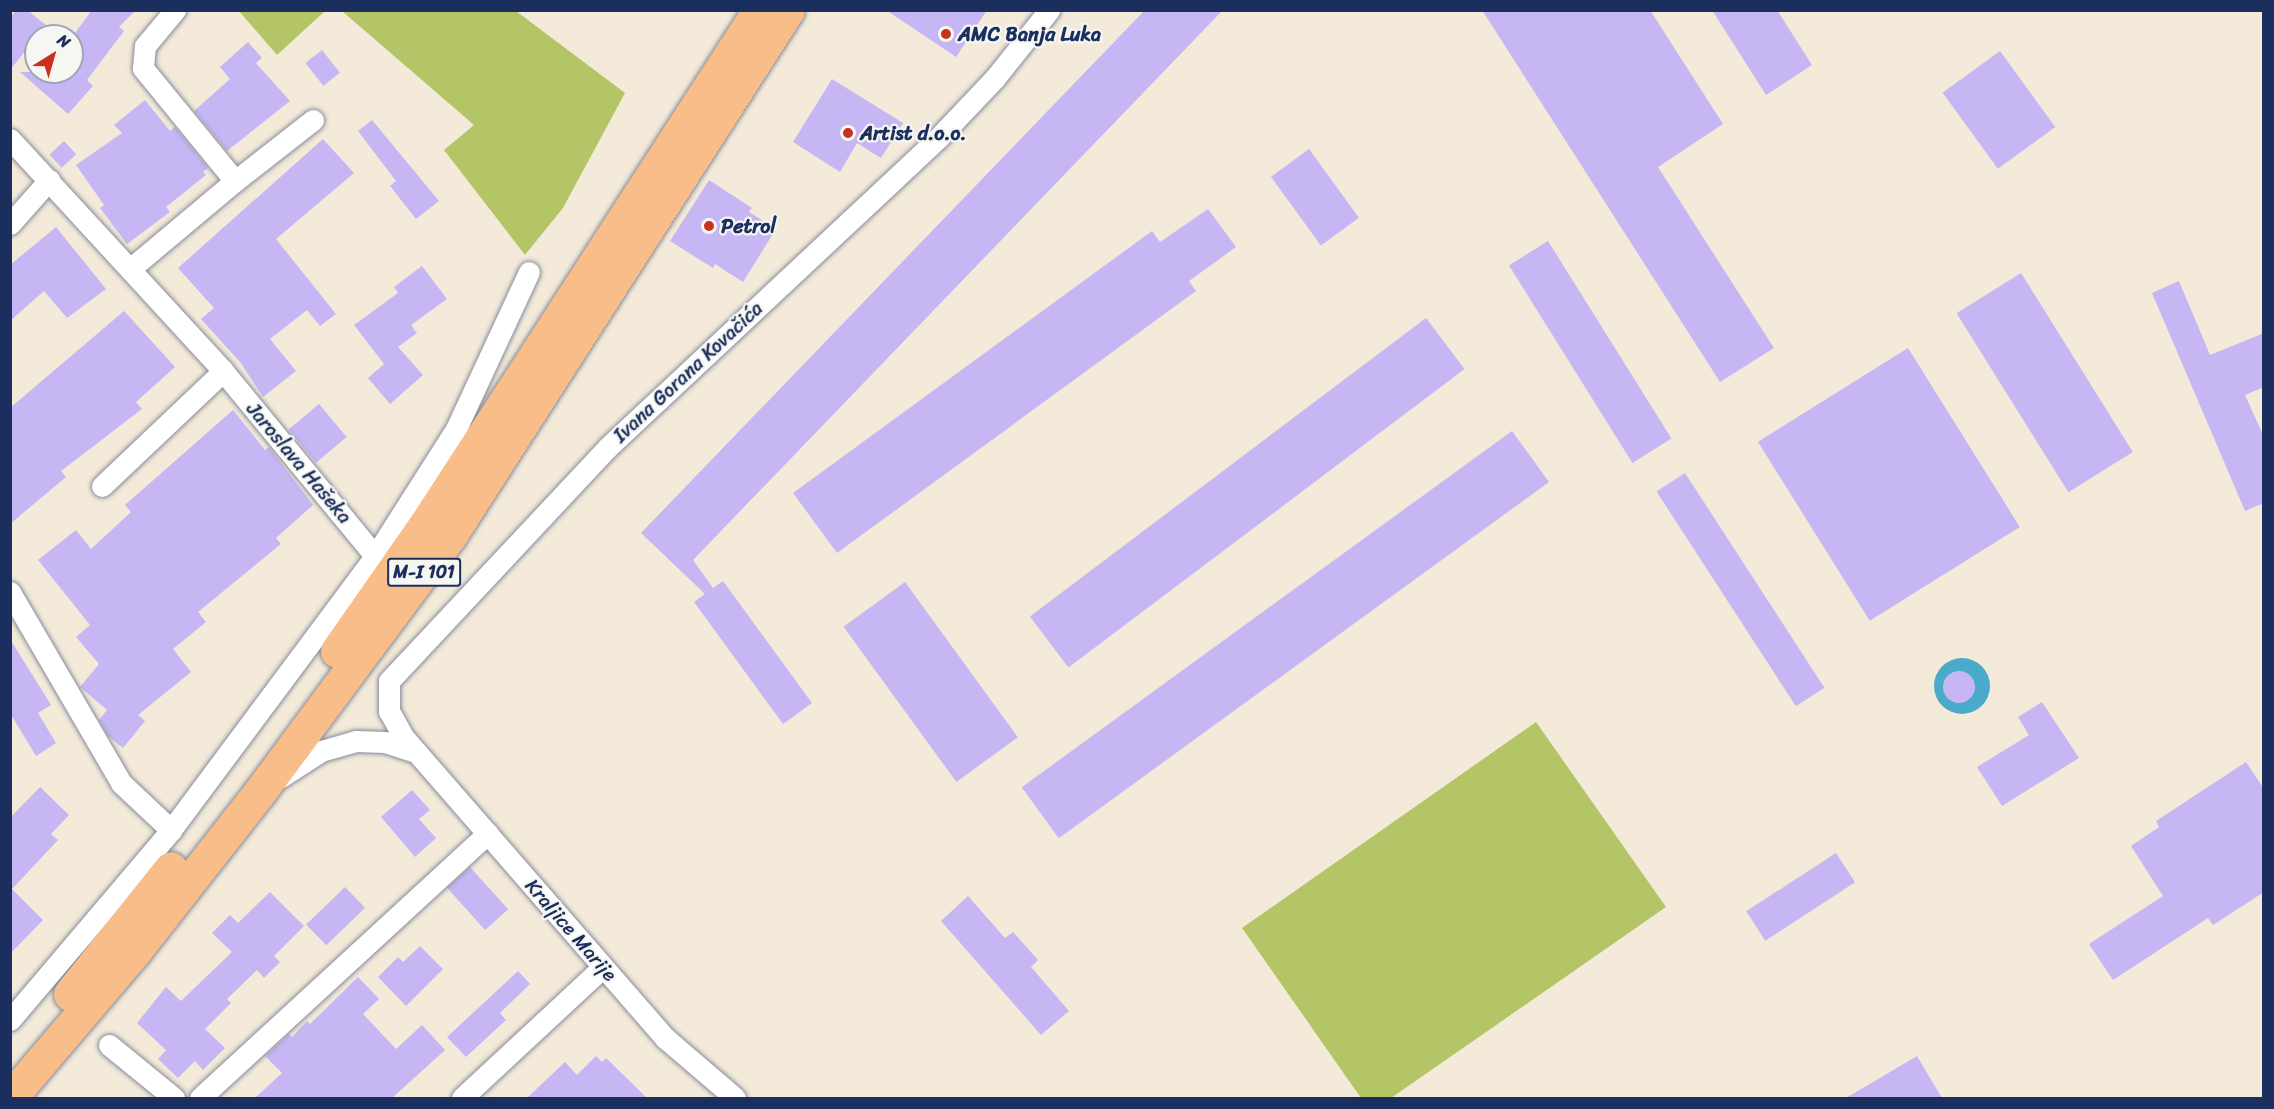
<!DOCTYPE html>
<meta charset="utf-8">
<style>
body{margin:0}
#map{position:relative;width:2274px;height:1109px;overflow:hidden;background:#f3ead9;font-family:Sriracha,sans-serif}
div>[style]{position:absolute}
.green>*{inset:0;background:#b4c568}
.water>*{inset:0;background:#4aaac9}
.round{border-radius:50%}
.building>*{inset:0;background:#c6b7f4;transform-origin:0 0}
.roads{filter:drop-shadow(0 0 2px #878c9c) drop-shadow(0 0 2px #878c9c)}
.minor>*{height:21px;margin:-10.5px;padding:0 10.5px;transform-origin:10.5px;border-radius:10.5px;background:#fff}
.primary>*{height:33px;margin:-16.5px;padding:0 16.5px;transform-origin:16.5px;border-radius:16.5px;background:#f8bd89}
.dots>*{width:16px;height:16px;translate:-50% -50%;box-sizing:border-box;border:3px solid #f6f6f2;border-radius:50%}
span{translate:-50% -50%;white-space:nowrap;text-align:center;line-height:1.15;-webkit-text-stroke:4.5px #f6f6f2;paint-order:stroke}
.shield-label span{padding:2px 4px;background:#f6f6f2;border:2px solid;border-radius:4px;-webkit-text-stroke-width:0}
.shield-label{font-size:18px;color:#1b2f5e;font-weight:700}
.poi-label{font-size:20px;color:#1b2f5e;font-weight:700}
.left{translate:0 -50%;text-align:left}
.street-label{font-size:20px;color:#1b2f5e}
.frame{position:absolute;inset:0;border:12px solid #1b2f5e;pointer-events:none}
.north{position:absolute;left:24px;top:24px;width:60px;height:60px;box-sizing:border-box;background:#f6f6f2;border:2px solid #9ea6b7;border-radius:50%;rotate:37deg;font-size:16px;font-weight:700;line-height:24px;text-align:center;color:#1b2f5e}
.north::after{content:'';display:block;margin:auto;width:21px;height:27px;background:#c8321e;clip-path:polygon(50% 0,100% 100%,50% 72%,0 100%)}
</style>
<div id="map">
<div class="green">
<i style="clip-path:polygon(239px 11px,325px 11px,277px 55px)"></i>
<i style="clip-path:polygon(342px 11px,516px 11px,625px 93px,563px 208px,525px 255px,444px 150px,474px 125px)"></i>
<i style="clip-path:polygon(1536px 722px,1666px 907px,1391px 1098px,1361px 1098px,1242px 928px)"></i>
</div>
<div class="water">
<i class="round" style="left:1934px;top:658px;width:56px;height:56px"></i>
</div>
<div class="building">
<i style="clip-path:polygon(16px 10px,27px 10px,46px 25px,10px 70px,10px 18px)"></i>
<i style="clip-path:polygon(92px 10px,136px 10px,119px 27px,124px 31px,87px 80px,93px 86px,68px 114px,20px 72px,72px 72px,72px 37px)"></i>
<i style="clip-path:polygon(886px 10px,987px 10px,956px 57px)"></i>
<i style="clip-path:polygon(1145px 10px,1223px 10px,693px 560px,713px 588px,723px 581px,812px 703px,783px 724px,694px 602px,705px 594px,641px 533px)"></i>
<i style="clip-path:polygon(1482px 10px,1650px 10px,1723px 124px,1658px 167px,1774px 348px,1720px 382px)"></i>
<i style="clip-path:polygon(1712px 10px,1777px 10px,1812px 65px,1766px 95px)"></i>
<i style="clip-path:polygon(248px 42px,262px 58px,256px 63px,290px 101px,227px 151px,194px 111px,230px 79px,220px 67px)"></i>
<i style="left:322px;top:50px;width:29px;height:21px;rotate:52deg"></i>
<i style="left:2000px;top:51px;width:94px;height:71px;rotate:54deg"></i>
<i style="clip-path:polygon(832px 79px,903px 123px,881px 158px,857px 143px,840px 172px,793px 142px)"></i>
<i style="clip-path:polygon(145px 100px,170px 131px,175px 127px,208px 168px,203px 172px,206px 175px,166px 207px,170px 212px,127px 244px,100px 208px,104px 205px,76px 165px,122px 133px,114px 125px)"></i>
<i style="clip-path:polygon(372px 120px,439px 201px,416px 219px,390px 186px,396px 181px,358px 131px)"></i>
<i style="clip-path:polygon(323px 139px,354px 173px,276px 239px,336px 314px,320px 326px,307px 310px,270px 339px,296px 371px,263px 397px,240px 362px,201px 319px,214px 308px,178px 268px)"></i>
<i style="left:64px;top:141px;width:18px;height:20px;rotate:47deg"></i>
<i style="left:1309px;top:149px;width:85px;height:47px;rotate:54deg"></i>
<i style="clip-path:polygon(709px 180px,752px 208px,749px 212px,776px 229px,743px 282px,715px 264px,713px 268px,670px 241px)"></i>
<i style="clip-path:polygon(1208px 209px,1236px 247px,1189px 281px,1196px 291px,837px 553px,793px 493px,1152px 231px,1160px 242px)"></i>
<i style="clip-path:polygon(56px 227px,106px 289px,67px 318px,44px 291px,10px 321px,10px 265px)"></i>
<i style="left:1548px;top:241px;width:233px;height:46px;rotate:58deg"></i>
<i style="clip-path:polygon(422px 266px,447px 299px,411px 325px,417px 333px,398px 347px,423px 375px,390px 404px,368px 378px,384px 364px,354px 325px,398px 293px,394px 287px)"></i>
<i style="left:2021px;top:273px;width:211px;height:76px;rotate:58deg"></i>
<i style="clip-path:polygon(2179px 281px,2210px 355px,2264px 333px,2264px 387px,2245px 395px,2264px 437px,2264px 503px,2245px 511px,2152px 293px)"></i>
<i style="clip-path:polygon(124px 311px,175px 367px,136px 402px,142px 409px,61px 471px,66px 477px,10px 524px,10px 408px)"></i>
<i style="left:1426px;top:318px;width:64px;height:496px;rotate:53deg"></i>
<i style="left:1908px;top:348px;width:211px;height:177px;rotate:58deg"></i>
<i style="left:319px;top:404px;width:43px;height:40px;rotate:50deg"></i>
<i style="clip-path:polygon(233px 410px,265px 450px,269px 447px,313px 505px,276px 538px,281px 544px,198px 612px,206px 622px,173px 649px,191px 672px,138px 715px,145px 721px,123px 748px,108px 736px,99px 720px,107px 710px,80px 687px,99px 664px,76px 637px,90px 625px,38px 560px,76px 530px,91px 549px,131px 512px,125px 505px)"></i>
<i style="left:1512px;top:431px;width:63px;height:606px;rotate:54deg"></i>
<i style="left:1685px;top:473px;width:256px;height:34px;rotate:57deg"></i>
<i style="left:905px;top:582px;width:192px;height:76px;rotate:54deg"></i>
<i style="clip-path:polygon(10px 639px,51px 705px,38px 713px,56px 743px,36px 756px,10px 713px)"></i>
<i class="round" style="left:1943px;top:671px;width:32px;height:32px"></i>
<i style="clip-path:polygon(2042px 702px,2079px 758px,2002px 806px,1977px 767px,2029px 735px,2018px 717px)"></i>
<i style="clip-path:polygon(2246px 762px,2264px 789px,2264px 892px,2213px 925px,2208px 918px,2113px 980px,2089px 944px,2163px 896px,2131px 846px,2159px 827px,2156px 821px)"></i>
<i style="clip-path:polygon(40px 787px,69px 815px,51px 834px,58px 840px,12px 889px,43px 920px,10px 954px,10px 818px)"></i>
<i style="clip-path:polygon(412px 790px,430px 810px,419px 819px,436px 838px,415px 857px,381px 817px)"></i>
<i style="left:1836px;top:853px;width:35px;height:107px;rotate:57deg"></i>
<i style="left:470px;top:867px;width:57px;height:31px;rotate:48deg"></i>
<i style="left:345px;top:887px;width:29px;height:54px;rotate:46deg"></i>
<i style="clip-path:polygon(270px 892px,304px 926px,274px 956px,280px 962px,264px 978px,257px 970px,227px 999px,231px 1003px,205px 1029px,225px 1048px,203px 1070px,195px 1061px,178px 1078px,158px 1059px,166px 1050px,137px 1023px,166px 987px,181px 1001px,232px 952px,212px 933px,230px 915px,238px 923px)"></i>
<i style="clip-path:polygon(968px 896px,1005px 938px,1013px 932px,1038px 960px,1031px 967px,1069px 1011px,1041px 1035px,941px 921px)"></i>
<i style="clip-path:polygon(420px 946px,443px 969px,406px 1006px,378px 977px,398px 957px,403px 962px)"></i>
<i style="clip-path:polygon(518px 971px,530px 984px,500px 1013px,506px 1020px,466px 1057px,447px 1037px)"></i>
<i style="clip-path:polygon(358px 977px,379px 999px,363px 1014px,396px 1049px,422px 1025px,445px 1050px,392px 1098px,255px 1098px,282px 1073px,265px 1056px,289px 1034px,292px 1037px,307px 1021px,310px 1024px)"></i>
<i style="clip-path:polygon(596px 1056px,602px 1062px,606px 1058px,647px 1098px,527px 1098px,565px 1062px,577px 1075px)"></i>
<i style="clip-path:polygon(1917px 1056px,1942px 1098px,1846px 1098px)"></i>
</div>
<div class="roads">
<div class="minor">
<i style="left:10px;top:139px;width:315px;rotate:47.4deg"></i>
<i style="left:223px;top:371px;width:239px;rotate:50.6deg"></i>
<i style="left:235px;top:181px;width:99px;rotate:-38deg"></i>
<i style="left:10px;top:224px;width:59px;rotate:-48.4deg"></i>
<i style="left:130px;top:269px;width:137px;rotate:-40deg"></i>
<i style="left:235px;top:181px;width:146px;rotate:-129.2deg"></i>
<i style="left:143px;top:68px;width:22px;rotate:-85deg"></i>
<i style="left:145px;top:46px;width:47px;rotate:-50.2deg"></i>
<i style="left:102px;top:486px;width:167px;rotate:-43.5deg"></i>
<i style="left:10px;top:592px;width:221px;rotate:59.8deg"></i>
<i style="left:121px;top:783px;width:69px;rotate:43.2deg"></i>
<i style="left:281px;top:777px;width:48px;rotate:-33deg"></i>
<i style="left:321px;top:751px;width:36px;rotate:-16deg"></i>
<i style="left:356px;top:741px;width:29px;rotate:2deg"></i>
<i style="left:385px;top:742px;width:33px;rotate:18deg"></i>
<i style="left:10px;top:1020px;width:249px;rotate:-49.7deg"></i>
<i style="left:171px;top:830px;width:342px;rotate:-53.3deg"></i>
<i style="left:375px;top:556px;width:151px;rotate:-57.5deg"></i>
<i style="left:456px;top:429px;width:173px;rotate:-65.1deg"></i>
<i style="left:109px;top:1045px;width:84px;rotate:39.2deg"></i>
<i style="left:200px;top:1098px;width:391px;rotate:-42.6deg"></i>
<i style="left:462px;top:1098px;width:192px;rotate:-42.9deg"></i>
<i style="left:735px;top:1098px;width:92px;rotate:-139.4deg"></i>
<i style="left:665px;top:1038px;width:398px;rotate:-131deg"></i>
<i style="left:404px;top:738px;width:31px;rotate:-119deg"></i>
<i style="left:389px;top:711px;width:30px;rotate:-90deg"></i>
<i style="left:389px;top:681px;width:319px;rotate:-46.9deg"></i>
<i style="left:607px;top:448px;width:456px;rotate:-43.1deg"></i>
<i style="left:940px;top:136px;width:80px;rotate:-46.5deg"></i>
<i style="left:995px;top:78px;width:87px;rotate:-51.5deg"></i>
</div>
<div class="primary">
<i style="left:337px;top:651px;width:154px;rotate:-55.1deg"></i>
<i style="left:425px;top:525px;width:614px;rotate:-57.03deg"></i>
<i style="left:70px;top:994px;width:161px;rotate:-51.3deg"></i>
<i style="left:10px;top:1098px;width:193px;rotate:-49.6deg"></i>
<i style="left:135px;top:951px;width:201px;rotate:-51.9deg"></i>
<i style="left:259px;top:793px;width:320px;rotate:-53.4deg"></i>
<i style="left:450px;top:536px;width:625px;rotate:-57.28deg"></i>
</div>
</div>
<div class="dots">
<i style="left:946px;top:34px;background:#c8321e"></i>
<i style="left:848px;top:133px;background:#c8321e"></i>
<i style="left:709px;top:226px;background:#c8321e"></i>
</div>
<div class="shield-label">
<span style="left:424px;top:572px">M-I 101</span>
</div>
<div class="poi-label">
<span class="left" style="left:958px;top:34px">AMC Banja Luka</span>
<span class="left" style="left:860px;top:133px">Artist d.o.o.</span>
<span class="left" style="left:721px;top:226px">Petrol</span>
</div>
<div class="street-label">
<span style="left:688px;top:372px;rotate:-43deg">Ivana Gorana Kovačića</span>
<span style="left:299px;top:463px;rotate:50deg">Jaroslava Hašeka</span>
<span style="left:571px;top:930px;rotate:49deg">Kraljice Marije</span>
</div>
<div class="frame"></div>
<div class="north">N</div>
</div>
